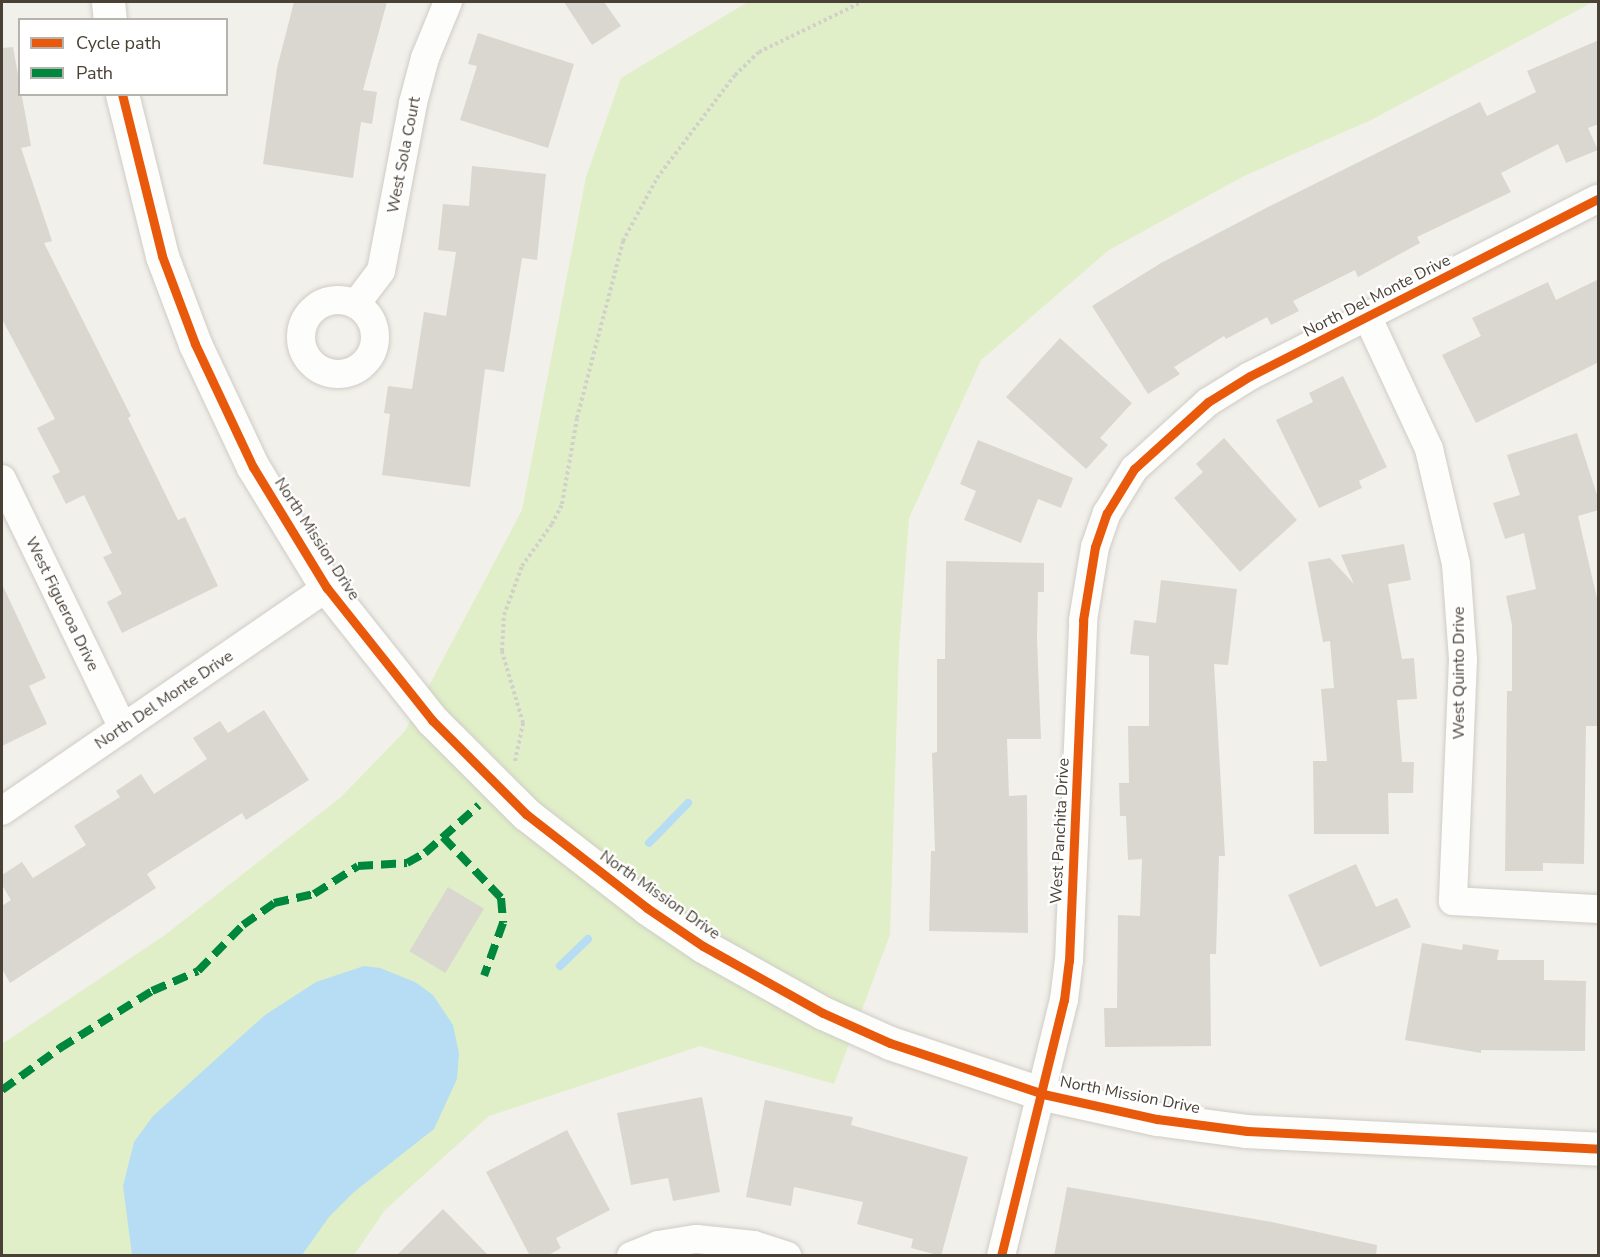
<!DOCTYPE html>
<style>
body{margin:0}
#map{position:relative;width:1600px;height:1257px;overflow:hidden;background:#f2f0ea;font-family:"Nunito Sans",sans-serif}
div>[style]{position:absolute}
.green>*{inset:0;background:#e0efc7}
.water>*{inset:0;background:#b6ddf4}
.stream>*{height:8px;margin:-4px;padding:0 4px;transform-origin:4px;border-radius:4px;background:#b6ddf4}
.building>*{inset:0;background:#dad7d1;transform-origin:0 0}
.path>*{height:4px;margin-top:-2px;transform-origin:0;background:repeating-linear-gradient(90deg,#d2d0ca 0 3px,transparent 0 6px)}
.roads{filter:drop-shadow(0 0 2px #cfccc6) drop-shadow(0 0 2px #cfccc6)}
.minor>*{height:28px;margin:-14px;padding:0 14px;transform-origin:14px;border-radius:14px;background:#fdfdfc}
.minor>.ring{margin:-14px;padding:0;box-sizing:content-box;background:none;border:28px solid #fdfdfc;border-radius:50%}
.tertiary>*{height:33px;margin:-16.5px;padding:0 16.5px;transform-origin:16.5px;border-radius:16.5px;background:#fdfdfc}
.quiet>*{height:8px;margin-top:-4px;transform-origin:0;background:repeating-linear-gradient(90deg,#00873e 0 15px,transparent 0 23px)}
.cycleway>*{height:9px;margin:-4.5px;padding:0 4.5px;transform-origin:4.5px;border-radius:4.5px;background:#e8590c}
span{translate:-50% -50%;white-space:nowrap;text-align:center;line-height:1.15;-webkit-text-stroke:4.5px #fff;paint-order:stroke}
.street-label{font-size:16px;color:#494135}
.frame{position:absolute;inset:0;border:3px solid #494135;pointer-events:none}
.legend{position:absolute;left:18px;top:18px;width:210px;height:78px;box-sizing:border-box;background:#fff;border:2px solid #b6b3ae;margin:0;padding:8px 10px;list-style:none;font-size:18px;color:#494135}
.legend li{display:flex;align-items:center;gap:12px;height:30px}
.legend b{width:30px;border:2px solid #b6b3ae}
</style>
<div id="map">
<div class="green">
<i style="clip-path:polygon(748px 2px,1593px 2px,1371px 120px,1244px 176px,1109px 250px,981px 360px,909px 518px,899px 649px,890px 935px,834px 1084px,700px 1046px,489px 1116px,385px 1210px,354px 1255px,2px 1256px,2px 1044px,165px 935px,341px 797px,405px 731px,522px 510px,586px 177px,621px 78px)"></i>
</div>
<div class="water">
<i style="clip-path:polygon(364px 966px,380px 968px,415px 982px,433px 995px,453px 1025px,459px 1053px,457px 1079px,434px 1129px,354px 1192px,329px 1217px,302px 1255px,132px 1255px,123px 1186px,134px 1142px,153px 1116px,265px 1015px,316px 982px)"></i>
</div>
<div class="stream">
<i style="left:649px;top:843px;width:56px;rotate:-45.7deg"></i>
<i style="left:560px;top:966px;width:39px;rotate:-44deg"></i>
</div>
<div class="building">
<i style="clip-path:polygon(294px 2px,387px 2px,363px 90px,377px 92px,372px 124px,361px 122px,353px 178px,263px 164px,277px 68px)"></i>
<i style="clip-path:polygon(564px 2px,604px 2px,621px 26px,592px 45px)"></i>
<i style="clip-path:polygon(478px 33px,574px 64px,548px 148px,460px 120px,477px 66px,468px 64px)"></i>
<i style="clip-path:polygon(1599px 40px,1599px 124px,1588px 128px,1598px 150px,1566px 163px,1558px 144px,1501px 173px,1511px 192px,1417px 237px,1420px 243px,1358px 277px,1355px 270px,1293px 301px,1299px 311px,1271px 325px,1267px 317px,1226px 339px,1224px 336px,1174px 367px,1180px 374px,1148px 394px,1092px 306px,1161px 263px,1266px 208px,1480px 102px,1487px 116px,1536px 92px,1527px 71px)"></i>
<i style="clip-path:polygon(13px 47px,31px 146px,21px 148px,52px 241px,44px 243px,131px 416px,128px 418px,178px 520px,185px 517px,218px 586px,122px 633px,107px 602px,122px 594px,103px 557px,112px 553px,84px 495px,66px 504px,52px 476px,60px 472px,37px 428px,55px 419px,2px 319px,2px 48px)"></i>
<i style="clip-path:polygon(472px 166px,546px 174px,537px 260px,522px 258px,504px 372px,485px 369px,470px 487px,382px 475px,390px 414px,384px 413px,388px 386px,412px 389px,424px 312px,446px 316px,456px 252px,438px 250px,443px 204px,469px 206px)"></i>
<i style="clip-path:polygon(1599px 279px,1599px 362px,1476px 423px,1442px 355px,1481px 336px,1472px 318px,1548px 282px,1556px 300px)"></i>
<i style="clip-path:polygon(1060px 338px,1132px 403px,1100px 438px,1108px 445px,1086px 469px,1006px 397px)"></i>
<i style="clip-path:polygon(1343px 376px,1387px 467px,1359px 481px,1362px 488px,1319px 508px,1276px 420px,1313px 402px,1309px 393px)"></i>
<i style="clip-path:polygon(1577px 433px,1599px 501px,1599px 510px,1578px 516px,1599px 607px,1599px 726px,1586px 726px,1584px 864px,1543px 863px,1543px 871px,1505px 871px,1507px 691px,1512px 691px,1512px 625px,1506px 596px,1536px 589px,1524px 533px,1505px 539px,1493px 503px,1520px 495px,1507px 455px)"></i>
<i style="clip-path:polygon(1224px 438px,1297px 520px,1240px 572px,1174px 498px,1203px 472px,1196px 464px)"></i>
<i style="clip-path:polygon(978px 440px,1073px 478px,1061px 508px,1038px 499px,1021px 543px,964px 520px,976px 491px,960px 484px)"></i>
<i style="clip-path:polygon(1404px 544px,1411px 580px,1388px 584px,1402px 659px,1414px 658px,1417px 699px,1397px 700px,1402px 762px,1414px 762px,1413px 793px,1388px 793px,1389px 834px,1314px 834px,1313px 761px,1327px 761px,1321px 689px,1334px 688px,1330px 641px,1323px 642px,1308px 562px,1330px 558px,1354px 584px,1341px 555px)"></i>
<i style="clip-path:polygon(946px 561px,1044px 563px,1044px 592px,1038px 592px,1037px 639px,1041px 739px,1007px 739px,1009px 796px,1027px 795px,1028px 933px,929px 931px,931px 851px,935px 851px,932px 753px,937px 752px,937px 659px,945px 659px)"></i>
<i style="clip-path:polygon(1161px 580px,1237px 589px,1228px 665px,1214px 664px,1225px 856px,1219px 856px,1216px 954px,1210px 954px,1211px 1046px,1105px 1047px,1104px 1008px,1117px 1008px,1118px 915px,1140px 916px,1142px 859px,1128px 860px,1126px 816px,1120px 816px,1119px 783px,1129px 783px,1128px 726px,1149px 726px,1149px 656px,1130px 654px,1134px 620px,1156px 623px)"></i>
<i style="clip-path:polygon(2px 584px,46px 678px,29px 686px,47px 724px,2px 746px)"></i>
<i style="clip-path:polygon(264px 710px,309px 780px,246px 820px,242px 813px,147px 874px,156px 888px,10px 983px,2px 969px,2px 906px,11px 900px,2px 885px,2px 875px,22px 862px,33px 878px,86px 845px,74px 826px,120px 797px,116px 791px,141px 774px,154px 794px,207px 759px,193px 738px,220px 721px,228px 733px)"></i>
<i style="clip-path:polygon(1356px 864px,1376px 907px,1397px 898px,1411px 927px,1320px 967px,1288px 895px)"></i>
<i style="left:448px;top:887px;width:42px;height:75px;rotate:31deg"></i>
<i style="clip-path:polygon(1422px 943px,1462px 950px,1463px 944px,1499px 950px,1497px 960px,1544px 960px,1544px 980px,1586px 981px,1585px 1051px,1481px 1050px,1481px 1053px,1405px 1040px)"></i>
<i style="clip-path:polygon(702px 1097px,720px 1192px,673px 1201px,668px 1178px,631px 1185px,617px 1113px)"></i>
<i style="clip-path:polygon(765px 1100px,853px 1117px,851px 1125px,968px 1157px,941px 1256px,911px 1248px,913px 1239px,857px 1224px,863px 1202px,794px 1187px,791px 1206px,746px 1197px)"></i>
<i style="clip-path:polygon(567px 1130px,610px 1210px,556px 1238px,561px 1248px,547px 1256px,530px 1256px,486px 1172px)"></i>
<i style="clip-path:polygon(1067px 1187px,1272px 1222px,1377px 1245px,1376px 1256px,1054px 1256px)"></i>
<i style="clip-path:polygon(443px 1209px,489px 1256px,396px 1256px)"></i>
</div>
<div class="path">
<i style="left:515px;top:761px;width:39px;rotate:-78deg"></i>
<i style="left:523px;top:723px;width:75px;rotate:-106.3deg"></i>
<i style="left:502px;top:651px;width:36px;rotate:-87deg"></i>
<i style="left:504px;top:615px;width:52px;rotate:-69.8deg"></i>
<i style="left:522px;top:566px;width:52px;rotate:-54.5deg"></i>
<i style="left:552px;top:524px;width:22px;rotate:-63deg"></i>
<i style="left:562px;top:504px;width:87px;rotate:-80.1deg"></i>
<i style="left:577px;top:418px;width:183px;rotate:-75.4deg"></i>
<i style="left:623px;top:241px;width:72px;rotate:-61.6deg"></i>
<i style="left:657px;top:178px;width:129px;rotate:-52.9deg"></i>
<i style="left:735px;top:75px;width:33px;rotate:-44deg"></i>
<i style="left:759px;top:52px;width:114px;rotate:-25.9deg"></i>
</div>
<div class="roads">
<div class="minor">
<i class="ring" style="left:301px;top:300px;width:46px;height:46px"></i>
<i style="left:356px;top:304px;width:41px;rotate:-52.9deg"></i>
<i style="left:381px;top:271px;width:171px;rotate:-79.2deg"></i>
<i style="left:413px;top:103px;width:47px;rotate:-75.1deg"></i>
<i style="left:425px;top:58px;width:61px;rotate:-67.7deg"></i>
<i style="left:1368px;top:318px;width:145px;rotate:65deg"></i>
<i style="left:1429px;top:449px;width:118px;rotate:76.8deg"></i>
<i style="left:1456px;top:564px;width:96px;rotate:85.8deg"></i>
<i style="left:1463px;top:660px;width:241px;rotate:92.4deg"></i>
<i style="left:1453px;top:901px;width:145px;rotate:3.2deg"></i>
<i style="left:2px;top:479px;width:277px;rotate:64.1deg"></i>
<i style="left:2px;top:811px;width:394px;rotate:-34.5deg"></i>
<i style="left:631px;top:1256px;width:29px;rotate:-22deg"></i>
<i style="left:658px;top:1245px;width:39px;rotate:-9deg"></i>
<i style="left:697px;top:1239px;width:57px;rotate:6deg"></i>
<i style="left:754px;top:1245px;width:35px;rotate:18deg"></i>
<i style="left:1001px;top:1256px;width:264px;rotate:-76.2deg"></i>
<i style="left:1064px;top:1000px;width:39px;rotate:-83deg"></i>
<i style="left:1069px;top:961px;width:341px;rotate:-87.6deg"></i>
<i style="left:1083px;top:620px;width:74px;rotate:-80.7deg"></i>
<i style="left:1095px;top:547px;width:36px;rotate:-71deg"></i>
<i style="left:1107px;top:513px;width:52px;rotate:-58.5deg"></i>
<i style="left:1134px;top:469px;width:100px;rotate:-42.2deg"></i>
<i style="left:1208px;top:402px;width:49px;rotate:-31.8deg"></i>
<i style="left:1250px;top:376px;width:390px;rotate:-27deg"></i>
</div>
<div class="tertiary">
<i style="left:108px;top:2px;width:18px;rotate:84deg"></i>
<i style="left:122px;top:94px;width:167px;rotate:76.1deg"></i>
<i style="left:162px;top:256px;width:94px;rotate:69.4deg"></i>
<i style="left:195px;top:344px;width:136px;rotate:64.8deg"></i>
<i style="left:253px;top:467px;width:142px;rotate:58.6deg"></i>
<i style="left:327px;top:588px;width:169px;rotate:51.5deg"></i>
<i style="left:432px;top:720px;width:133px;rotate:45deg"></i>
<i style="left:526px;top:814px;width:153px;rotate:37.8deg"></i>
<i style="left:647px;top:908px;width:68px;rotate:34.2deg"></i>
<i style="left:703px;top:946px;width:137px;rotate:29.2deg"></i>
<i style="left:823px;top:1013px;width:73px;rotate:24.1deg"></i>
<i style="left:890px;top:1043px;width:161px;rotate:18.4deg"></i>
<i style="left:1043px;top:1094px;width:117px;rotate:12.4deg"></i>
<i style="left:1157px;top:1119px;width:91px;rotate:7.6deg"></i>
<i style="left:1247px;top:1131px;width:351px;rotate:2.9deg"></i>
</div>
</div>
<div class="quiet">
<i style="left:443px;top:837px;width:84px;rotate:46.4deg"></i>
<i style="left:501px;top:898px;width:25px;rotate:85deg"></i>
<i style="left:503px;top:923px;width:56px;rotate:109.7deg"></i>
<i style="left:2px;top:1090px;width:72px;rotate:-35.9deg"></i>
<i style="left:60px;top:1048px;width:108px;rotate:-31.8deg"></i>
<i style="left:152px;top:991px;width:50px;rotate:-23.5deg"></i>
<i style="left:198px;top:971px;width:64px;rotate:-45.6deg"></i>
<i style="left:243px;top:925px;width:38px;rotate:-35deg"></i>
<i style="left:274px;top:903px;width:41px;rotate:-12.7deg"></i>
<i style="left:314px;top:894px;width:52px;rotate:-32.5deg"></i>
<i style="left:358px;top:866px;width:49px;rotate:-3.5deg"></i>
<i style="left:407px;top:863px;width:21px;rotate:-29deg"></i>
<i style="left:425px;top:853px;width:72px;rotate:-41.6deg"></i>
</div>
<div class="cycleway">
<i style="left:122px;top:94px;width:167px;rotate:76.1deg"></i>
<i style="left:162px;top:256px;width:94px;rotate:69.4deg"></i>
<i style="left:195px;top:344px;width:136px;rotate:64.8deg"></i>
<i style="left:253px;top:467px;width:142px;rotate:58.6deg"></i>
<i style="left:327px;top:588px;width:169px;rotate:51.5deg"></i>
<i style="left:432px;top:720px;width:133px;rotate:45deg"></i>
<i style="left:526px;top:814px;width:153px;rotate:37.8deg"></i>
<i style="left:647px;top:908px;width:68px;rotate:34.2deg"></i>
<i style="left:703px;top:946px;width:137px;rotate:29.2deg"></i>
<i style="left:823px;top:1013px;width:73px;rotate:24.1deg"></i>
<i style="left:890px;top:1043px;width:161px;rotate:18.4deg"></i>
<i style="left:1043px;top:1094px;width:117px;rotate:12.4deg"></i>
<i style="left:1157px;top:1119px;width:91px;rotate:7.6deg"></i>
<i style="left:1247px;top:1131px;width:351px;rotate:2.9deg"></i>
<i style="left:1001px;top:1256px;width:264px;rotate:-76.2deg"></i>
<i style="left:1064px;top:1000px;width:39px;rotate:-83deg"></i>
<i style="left:1069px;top:961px;width:341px;rotate:-87.6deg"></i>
<i style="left:1083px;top:620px;width:74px;rotate:-80.7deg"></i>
<i style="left:1095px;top:547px;width:36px;rotate:-71deg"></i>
<i style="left:1107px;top:513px;width:52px;rotate:-58.5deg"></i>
<i style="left:1134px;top:469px;width:100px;rotate:-42.2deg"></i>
<i style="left:1208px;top:402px;width:49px;rotate:-31.8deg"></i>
<i style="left:1250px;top:376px;width:390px;rotate:-27deg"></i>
</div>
<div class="street-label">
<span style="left:404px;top:155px;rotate:-79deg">West Sola Court</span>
<span style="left:1377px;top:296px;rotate:-27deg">North Del Monte Drive</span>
<span style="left:317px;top:539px;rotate:57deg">North Mission Drive</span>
<span style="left:62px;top:604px;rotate:64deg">West Figueroa Drive</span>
<span style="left:1459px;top:673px;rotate:-90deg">West Quinto Drive</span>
<span style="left:164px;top:700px;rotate:-34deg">North Del Monte Drive</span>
<span style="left:1060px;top:831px;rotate:-87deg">West Panchita Drive</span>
<span style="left:660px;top:895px;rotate:35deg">North Mission Drive</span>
<span style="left:1130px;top:1095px;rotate:11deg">North Mission Drive</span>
</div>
<div class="frame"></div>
<ul class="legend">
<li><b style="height:8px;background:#e8590c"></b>Cycle path</li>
<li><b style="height:8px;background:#00873e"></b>Path</li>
</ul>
</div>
